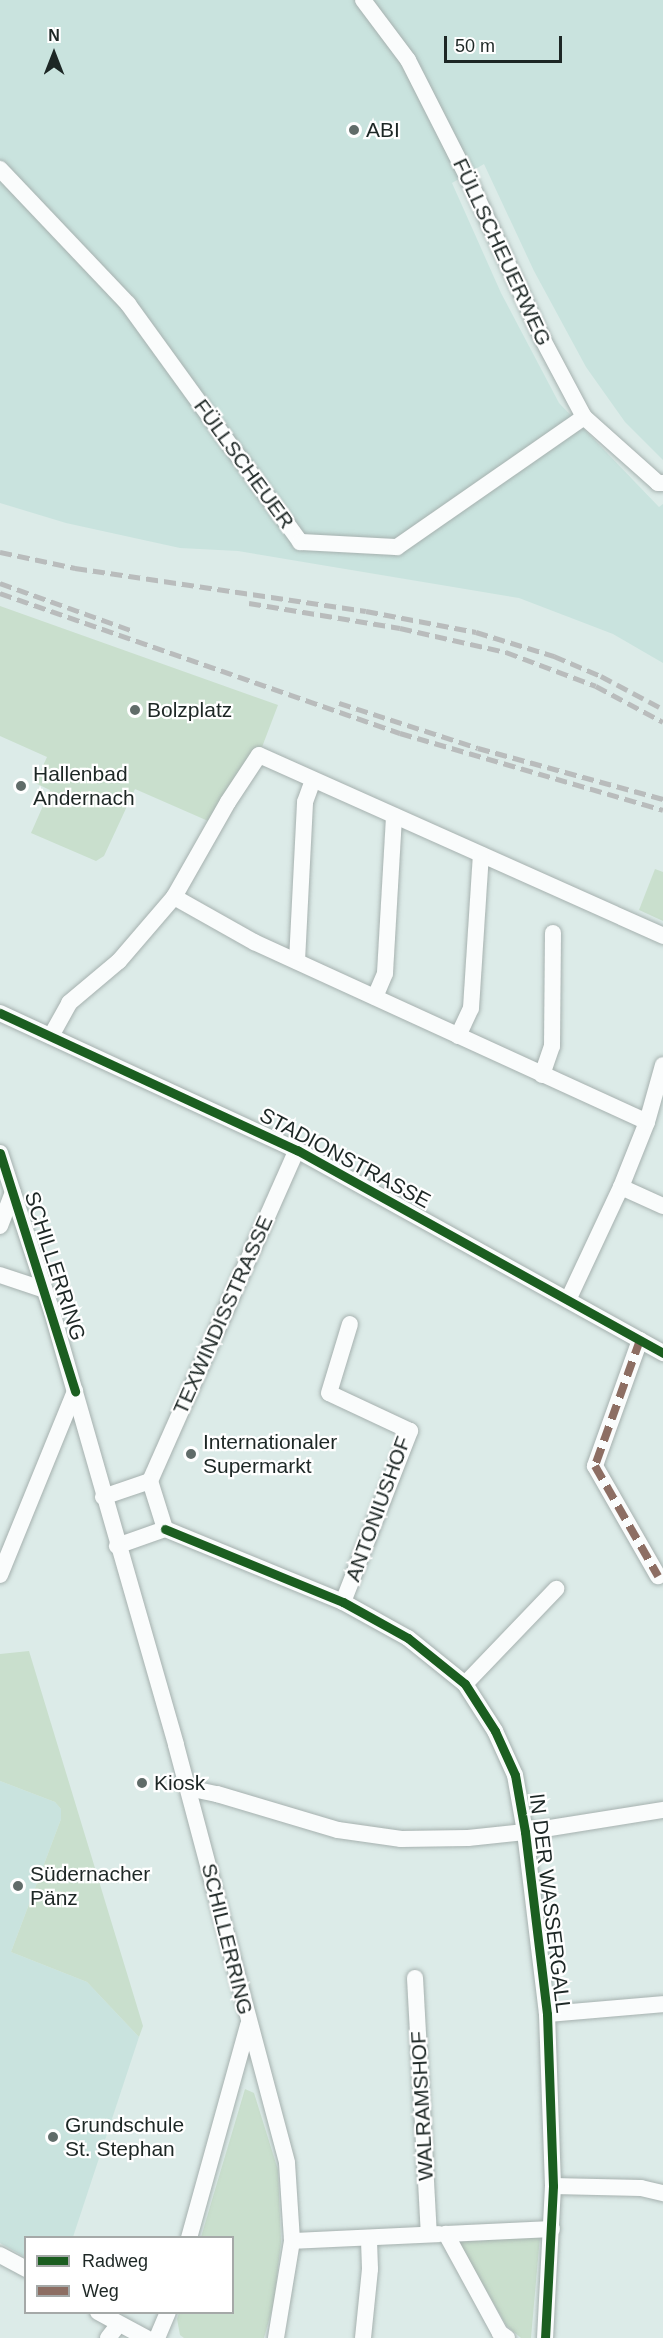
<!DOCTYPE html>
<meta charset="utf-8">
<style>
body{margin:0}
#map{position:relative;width:663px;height:2338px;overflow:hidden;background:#dcebe8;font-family:Helvetica,sans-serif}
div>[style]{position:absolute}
.built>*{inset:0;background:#c9e3de}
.green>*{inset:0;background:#c9dfcd}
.roads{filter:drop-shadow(0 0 2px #a6b1af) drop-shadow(0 0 2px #a6b1af)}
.minor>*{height:16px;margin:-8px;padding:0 8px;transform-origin:8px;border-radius:8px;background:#fafcfc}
.rail>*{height:4.5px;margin-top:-2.25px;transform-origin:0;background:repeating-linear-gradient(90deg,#b9bcbc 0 12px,transparent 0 18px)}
.quiet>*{height:8px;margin-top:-4px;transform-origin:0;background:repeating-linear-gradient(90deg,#8d6e63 0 15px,transparent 0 23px)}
.cycleway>*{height:9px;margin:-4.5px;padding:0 4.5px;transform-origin:4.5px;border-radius:4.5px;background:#1b5e20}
.dots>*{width:16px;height:16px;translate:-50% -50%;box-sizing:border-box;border:3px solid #fff;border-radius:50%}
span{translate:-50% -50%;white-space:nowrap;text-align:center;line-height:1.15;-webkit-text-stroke:4.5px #fff;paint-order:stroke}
.poi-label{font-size:21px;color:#1d2725}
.left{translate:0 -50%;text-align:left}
.street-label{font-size:21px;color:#1d2725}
.legend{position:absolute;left:24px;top:2236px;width:210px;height:78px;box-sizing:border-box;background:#fff;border:2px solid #a5a9a8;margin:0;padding:8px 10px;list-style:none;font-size:18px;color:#1d2725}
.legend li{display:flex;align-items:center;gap:12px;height:30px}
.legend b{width:30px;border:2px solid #a5a9a8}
.north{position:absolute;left:24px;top:24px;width:60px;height:60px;-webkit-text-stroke:4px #fff;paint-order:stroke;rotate:0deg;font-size:16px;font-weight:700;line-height:24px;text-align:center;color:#1d2725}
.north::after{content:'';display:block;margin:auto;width:21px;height:27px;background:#1d2725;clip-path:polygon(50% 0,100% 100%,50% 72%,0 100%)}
.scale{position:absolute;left:444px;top:36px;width:118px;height:27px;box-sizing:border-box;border:3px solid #1d2725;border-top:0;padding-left:8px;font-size:18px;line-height:21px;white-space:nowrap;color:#1d2725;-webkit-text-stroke:4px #fff;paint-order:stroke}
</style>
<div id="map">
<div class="built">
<i style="clip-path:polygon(0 0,663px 0,663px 460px,625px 422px,586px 367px,534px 271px,484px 164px,452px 183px,501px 293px,559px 403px,659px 507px,663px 504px,663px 663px,613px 634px,519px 598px,238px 551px,180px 548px,66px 523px,0 503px)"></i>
<i style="clip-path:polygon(0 1781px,55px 1802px,61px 1809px,61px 1819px,11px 1952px,87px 1982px,139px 2037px,73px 2237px,26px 2238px,25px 2257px,0 2243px)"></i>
</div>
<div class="green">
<i style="clip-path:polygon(0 606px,278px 705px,259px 755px,215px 824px,135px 789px,104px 856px,96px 861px,31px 833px,50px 790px,35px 783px,47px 757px,0 736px)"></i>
<i style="clip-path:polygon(655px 869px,663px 872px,663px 921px,639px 910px)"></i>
<i style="clip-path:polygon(29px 1651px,143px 2026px,139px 2037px,87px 1982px,11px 1952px,61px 1819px,61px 1809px,55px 1802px,0 1781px,0 1654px)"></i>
<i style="clip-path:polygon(245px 2089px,254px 2093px,278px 2170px,281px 2242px,274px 2302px,264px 2338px,184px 2338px,180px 2335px,177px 2319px,179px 2313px,232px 2312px,232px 2238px,201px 2237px)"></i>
<i style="clip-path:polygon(540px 2236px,531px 2338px,521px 2338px,506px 2325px,459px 2242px)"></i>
</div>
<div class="roads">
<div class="minor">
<i style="left:363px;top:0;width:75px;rotate:53.1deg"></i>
<i style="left:408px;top:60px;width:137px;rotate:63.1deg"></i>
<i style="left:470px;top:182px;width:174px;rotate:65.2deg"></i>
<i style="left:543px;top:340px;width:87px;rotate:62deg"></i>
<i style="left:584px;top:417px;width:99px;rotate:41.7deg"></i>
<i style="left:658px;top:483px;width:5px"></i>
<i style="left:0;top:169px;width:186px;rotate:46.5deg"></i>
<i style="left:128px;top:304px;width:294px;rotate:54.1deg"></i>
<i style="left:300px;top:542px;width:97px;rotate:3deg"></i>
<i style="left:397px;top:547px;width:228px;rotate:-34.8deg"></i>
<i style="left:174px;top:897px;width:92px;rotate:29.4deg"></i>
<i style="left:254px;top:942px;width:432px;rotate:24.6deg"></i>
<i style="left:297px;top:961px;width:159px;rotate:-87.1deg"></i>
<i style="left:305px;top:802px;width:23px;rotate:-70deg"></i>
<i style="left:375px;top:997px;width:26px;rotate:-67deg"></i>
<i style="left:385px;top:973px;width:157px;rotate:-86.7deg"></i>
<i style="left:0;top:1013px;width:327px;rotate:24.8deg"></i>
<i style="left:297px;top:1150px;width:419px;rotate:29deg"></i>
<i style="left:51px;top:1036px;width:38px;rotate:-61deg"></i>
<i style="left:69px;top:1003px;width:65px;rotate:-40deg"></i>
<i style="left:119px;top:961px;width:84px;rotate:-49.3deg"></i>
<i style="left:174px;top:897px;width:109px;rotate:-60.4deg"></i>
<i style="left:228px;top:802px;width:56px;rotate:-56.6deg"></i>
<i style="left:259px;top:755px;width:443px;rotate:24.1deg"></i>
<i style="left:458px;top:1036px;width:31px;rotate:-65deg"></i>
<i style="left:471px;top:1008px;width:153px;rotate:-86.3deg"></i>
<i style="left:542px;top:1075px;width:31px;rotate:-71deg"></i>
<i style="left:552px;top:1046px;width:113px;rotate:-89.5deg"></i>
<i style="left:0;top:1153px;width:167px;rotate:71.9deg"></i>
<i style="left:52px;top:1312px;width:450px;rotate:74deg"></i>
<i style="left:176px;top:1745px;width:432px;rotate:75.1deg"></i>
<i style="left:287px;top:2163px;width:78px;rotate:86.3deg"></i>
<i style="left:292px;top:2241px;width:98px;rotate:99.4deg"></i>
<i style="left:621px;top:1187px;width:46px;rotate:24.3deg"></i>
<i style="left:0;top:1226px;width:36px;rotate:-69deg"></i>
<i style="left:0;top:1275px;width:47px;rotate:18.4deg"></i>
<i style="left:568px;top:1300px;width:125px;rotate:-64.9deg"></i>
<i style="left:621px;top:1187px;width:70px;rotate:-68.2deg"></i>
<i style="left:647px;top:1122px;width:59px;rotate:-74.3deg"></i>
<i style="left:640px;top:1340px;width:134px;rotate:109.7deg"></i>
<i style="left:595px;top:1466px;width:127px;rotate:60.2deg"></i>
<i style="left:150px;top:1481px;width:362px;rotate:-66.1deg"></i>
<i style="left:103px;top:1497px;width:50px;rotate:-18.8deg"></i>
<i style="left:150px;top:1481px;width:50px;rotate:72.6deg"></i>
<i style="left:165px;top:1529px;width:51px;rotate:160.5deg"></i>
<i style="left:165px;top:1529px;width:192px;rotate:22.3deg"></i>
<i style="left:343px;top:1602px;width:74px;rotate:29deg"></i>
<i style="left:408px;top:1638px;width:73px;rotate:38.9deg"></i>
<i style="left:465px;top:1684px;width:56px;rotate:57.4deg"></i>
<i style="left:495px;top:1731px;width:48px;rotate:65.6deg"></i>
<i style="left:515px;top:1775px;width:58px;rotate:80deg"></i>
<i style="left:525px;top:1832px;width:183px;rotate:83.1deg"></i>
<i style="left:547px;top:2014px;width:172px;rotate:88deg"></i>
<i style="left:553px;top:2186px;width:152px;rotate:93deg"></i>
<i style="left:0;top:1575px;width:199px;rotate:-67.8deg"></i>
<i style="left:343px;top:1602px;width:184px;rotate:-68.6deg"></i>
<i style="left:410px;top:1431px;width:89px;rotate:-154.9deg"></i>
<i style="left:329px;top:1393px;width:72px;rotate:-73.1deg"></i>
<i style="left:465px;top:1684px;width:132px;rotate:-46.2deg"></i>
<i style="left:188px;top:1788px;width:30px;rotate:12deg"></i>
<i style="left:217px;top:1794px;width:126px;rotate:16.6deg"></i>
<i style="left:338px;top:1830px;width:64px;rotate:8.1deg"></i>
<i style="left:401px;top:1839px;width:67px;rotate:-0.9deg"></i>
<i style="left:468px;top:1838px;width:57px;rotate:-6deg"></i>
<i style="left:525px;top:1832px;width:140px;rotate:-9.1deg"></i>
<i style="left:415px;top:1978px;width:256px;rotate:86.9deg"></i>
<i style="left:547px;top:2014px;width:116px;rotate:-4.9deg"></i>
<i style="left:553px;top:2186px;width:88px;rotate:1.3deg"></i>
<i style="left:641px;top:2188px;width:23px;rotate:13deg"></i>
<i style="left:189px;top:2238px;width:221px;rotate:-74.5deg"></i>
<i style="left:292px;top:2241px;width:147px;rotate:-2.7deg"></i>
<i style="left:0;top:2255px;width:30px;rotate:28deg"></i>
<i style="left:98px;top:2312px;width:55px;rotate:28.4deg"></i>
<i style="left:108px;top:2338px;width:16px;rotate:-52deg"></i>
<i style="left:157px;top:2338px;width:28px;rotate:-67deg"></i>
<i style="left:363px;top:2338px;width:69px;rotate:-84.2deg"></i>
<i style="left:370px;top:2269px;width:31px;rotate:-92deg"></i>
<i style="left:507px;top:2338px;width:9px;rotate:-144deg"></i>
<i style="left:500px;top:2333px;width:113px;rotate:-118.6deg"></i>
<i style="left:446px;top:2234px;width:106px;rotate:-2.7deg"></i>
</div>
</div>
<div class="rail">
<i style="left:0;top:552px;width:77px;rotate:12deg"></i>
<i style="left:75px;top:568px;width:294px;rotate:8.4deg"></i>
<i style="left:366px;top:611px;width:112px;rotate:10.8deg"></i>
<i style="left:476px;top:632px;width:82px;rotate:17.1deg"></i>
<i style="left:554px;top:656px;width:51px;rotate:23.1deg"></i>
<i style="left:601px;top:676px;width:70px;rotate:28deg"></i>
<i style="left:0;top:583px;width:141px;rotate:19.8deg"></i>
<i style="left:0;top:593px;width:424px;rotate:19.3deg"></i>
<i style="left:400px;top:733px;width:274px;rotate:16.3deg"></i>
<i style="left:249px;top:603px;width:153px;rotate:9.4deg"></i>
<i style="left:400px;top:628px;width:109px;rotate:12.8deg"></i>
<i style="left:506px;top:652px;width:96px;rotate:20.7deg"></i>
<i style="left:596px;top:686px;width:76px;rotate:28.2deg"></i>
<i style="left:339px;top:703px;width:146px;rotate:17.9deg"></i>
<i style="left:478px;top:748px;width:192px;rotate:15.4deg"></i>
</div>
<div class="quiet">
<i style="left:640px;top:1340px;width:134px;rotate:109.7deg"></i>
<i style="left:595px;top:1466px;width:127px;rotate:60.2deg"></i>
</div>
<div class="cycleway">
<i style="left:0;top:1013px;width:327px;rotate:24.8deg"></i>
<i style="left:297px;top:1150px;width:419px;rotate:29deg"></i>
<i style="left:0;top:1153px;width:250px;rotate:72.5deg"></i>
<i style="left:165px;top:1529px;width:192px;rotate:22.3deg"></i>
<i style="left:343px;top:1602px;width:74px;rotate:29deg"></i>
<i style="left:408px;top:1638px;width:73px;rotate:38.9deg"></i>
<i style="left:465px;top:1684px;width:56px;rotate:57.4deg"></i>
<i style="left:495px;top:1731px;width:48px;rotate:65.6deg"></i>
<i style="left:515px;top:1775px;width:58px;rotate:80deg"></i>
<i style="left:525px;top:1832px;width:183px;rotate:83.1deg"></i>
<i style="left:547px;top:2014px;width:172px;rotate:88deg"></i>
<i style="left:553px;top:2186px;width:152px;rotate:93deg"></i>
</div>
<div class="dots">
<i style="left:354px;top:130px;background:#606c69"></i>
<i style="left:135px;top:710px;background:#606c69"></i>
<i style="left:21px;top:786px;background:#606c69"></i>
<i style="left:191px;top:1454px;background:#606c69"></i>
<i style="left:142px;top:1783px;background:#606c69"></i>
<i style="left:18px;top:1886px;background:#606c69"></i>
<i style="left:53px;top:2137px;background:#606c69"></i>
</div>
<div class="poi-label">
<span class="left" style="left:366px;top:130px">ABI</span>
<span class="left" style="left:147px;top:710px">Bolzplatz</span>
<span class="left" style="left:33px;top:786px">Hallenbad<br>Andernach</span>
<span class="left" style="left:203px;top:1454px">Internationaler<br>Supermarkt</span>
<span class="left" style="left:154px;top:1783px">Kiosk</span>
<span class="left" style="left:30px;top:1886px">Südernacher<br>Pänz</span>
<span class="left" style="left:65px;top:2137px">Grundschule<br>St. Stephan</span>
</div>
<div class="street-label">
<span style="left:502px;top:252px;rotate:65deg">FÜLLSCHEUERWEG</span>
<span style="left:244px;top:464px;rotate:54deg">FÜLLSCHEUER</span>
<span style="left:345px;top:1158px;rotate:28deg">STADIONSTRASSE</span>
<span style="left:55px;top:1266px;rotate:72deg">SCHILLERRING</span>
<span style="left:223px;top:1315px;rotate:-66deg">TEXWINDISSTRASSE</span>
<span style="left:378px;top:1509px;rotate:-70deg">ANTONIUSHOF</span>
<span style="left:550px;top:1903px;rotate:83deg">IN DER WASSERGALL</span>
<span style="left:227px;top:1939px;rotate:76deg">SCHILLERRING</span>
<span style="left:422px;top:2106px;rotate:-93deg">WALRAMSHOF</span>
</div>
<ul class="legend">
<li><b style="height:8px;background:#1b5e20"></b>Radweg</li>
<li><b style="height:8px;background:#8d6e63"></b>Weg</li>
</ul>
<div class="north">N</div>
<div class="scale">50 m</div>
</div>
